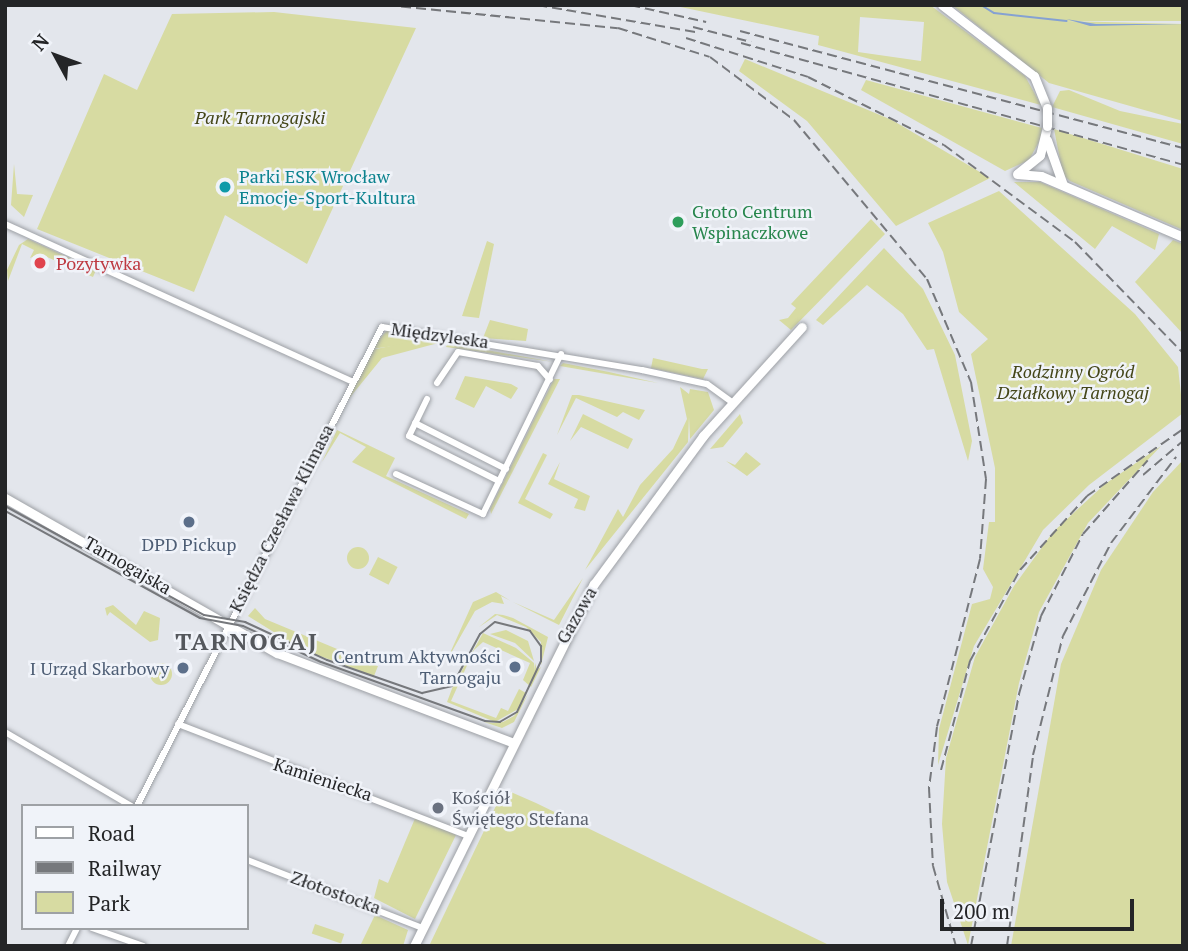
<!DOCTYPE html>
<meta charset="utf-8">
<style>
body{margin:0}
#map{position:relative;width:1188px;height:951px;overflow:hidden;background:#e3e6ec;font-family:"PT Serif",serif}
div>[style]{position:absolute}
.green>*{inset:0;background:#d7dba2;transform-origin:0 0}
.round{border-radius:50%}
.water>*{inset:0;background:#85a1d2}
.stream>*{height:2px;margin:-1px;padding:0 1px;transform-origin:1px;border-radius:1px;background:#85a1d2}
.roads{filter:drop-shadow(0 0 2px #9da0a5) drop-shadow(0 0 2px #9da0a5)}
.street>*{height:6px;margin:-3px;padding:0 3px;transform-origin:3px;border-radius:3px;background:#fff}
.secondary>*{height:9px;margin:-4.5px;padding:0 4.5px;transform-origin:4.5px;border-radius:4.5px;background:#fff}
.tram>*{height:2px;margin:-1px;padding:0 1px;transform-origin:1px;border-radius:1px;background:#76787c}
.rail>*{height:2px;margin-top:-1px;transform-origin:0;background:repeating-linear-gradient(90deg,#76787c 0 10px,transparent 0 15px)}
.bridges{filter:drop-shadow(0 0 2px #9da0a5) drop-shadow(0 0 2px #9da0a5)}
.secondary-bridge>*{height:9px;margin:-4.5px;padding:0 4.5px;transform-origin:4.5px;border-radius:4.5px;background:#fff}
.dots>*{width:19px;height:19px;translate:-50% -50%;box-sizing:border-box;border:4px solid #f0f3f9;border-radius:50%}
span{translate:-50% -50%;white-space:nowrap;text-align:center;line-height:1.15;-webkit-text-stroke:5px #f0f3f9;paint-order:stroke}
.park-label{font-size:18px;color:#444618;font-style:italic}
.culture-label{font-size:18px;color:#0d838f}
.left{translate:0 -50%;text-align:left}
.leisure-label{font-size:18px;color:#27864d}
.health-label{font-size:18px;color:#be3a42}
.street-label{font-size:18px;color:#242527}
.service-label{font-size:18px;color:#4e5e75}
.right{translate:-100% -50%;text-align:right}
.worship-label{font-size:18px;color:#5b616d}
.district-label{font-size:24px;color:#55585d;font-weight:700;letter-spacing:2px}
.frame{position:absolute;inset:0;border:7px solid #242527;pointer-events:none}
.legend{position:absolute;left:21px;top:804px;width:228px;height:126px;box-sizing:border-box;background:#f0f3f9;border:2px solid #9ea1a5;margin:0;padding:9px 12px;list-style:none;font-size:21px;color:#242527}
.legend li{display:flex;align-items:center;gap:14px;height:35px}
.legend b{width:35px;border:2px solid #9ea1a5}
.north{position:absolute;left:21px;top:21px;width:70px;height:70px;-webkit-text-stroke:5px #f0f3f9;paint-order:stroke;rotate:311deg;font-size:19px;font-weight:700;line-height:28px;text-align:center;color:#242527}
.north::after{content:'';display:block;margin:auto;width:24px;height:32px;background:#242527;clip-path:polygon(50% 0,100% 100%,50% 72%,0 100%)}
.scale{position:absolute;left:940px;top:899px;width:194px;height:32px;box-sizing:border-box;border:4px solid #242527;border-top:0;padding-left:9px;font-size:21px;line-height:24px;white-space:nowrap;color:#242527;-webkit-text-stroke:5px #f0f3f9;paint-order:stroke}
</style>
<div id="map">
<div class="green">
<i style="clip-path:polygon(evenodd,671px 5px,930px 5px,1025px 76px,1041px 105px,818px 45px,819px 36px,671px 5px,860px 17px,924px 22px,921px 61px,858px 52px,860px 17px)"></i>
<i style="clip-path:polygon(952px 5px,1183px 6px,1183px 21px,1065px 21px,1183px 24px,1183px 121px,1049px 83px)"></i>
<i style="clip-path:polygon(274px 12px,416px 28px,307px 264px,225px 215px,194px 292px,37px 229px,104px 74px,137px 90px,172px 14px)"></i>
<i style="clip-path:polygon(745px 59px,892px 120px,990px 178px,896px 226px,807px 121px,739px 71px)"></i>
<i style="clip-path:polygon(866px 80px,1042px 128px,1040px 140px,1029px 160px,1005px 171px,861px 90px)"></i>
<i style="clip-path:polygon(1069px 90px,1120px 111px,1183px 124px,1183px 144px,1052px 107px,1060px 91px)"></i>
<i style="clip-path:polygon(1054px 129px,1183px 169px,1183px 230px,1070px 181px,1063px 175px)"></i>
<i style="clip-path:polygon(14px 164px,17px 194px,33px 195px,24px 217px,11px 205px)"></i>
<i style="clip-path:polygon(1014px 182px,1040px 182px,1159px 234px,1155px 250px,1112px 226px,1095px 249px)"></i>
<i style="clip-path:polygon(999px 191px,1135px 314px,1178px 367px,1183px 413px,1089px 485px,1043px 530px,974px 646px,938px 765px,939px 729px,972px 604px,990px 599px,993px 587px,983px 569px,989px 522px,995px 522px,995px 468px,971px 354px,988px 339px,959px 312px,943px 252px,928px 223px)"></i>
<i style="clip-path:polygon(871px 219px,885px 234px,791px 330px,779px 320px,788px 318px,796px 308px,791px 304px)"></i>
<i style="clip-path:polygon(28px 239px,96px 270px,93px 277px,40px 254px,30px 258px,34px 250px,22px 244px,8px 281px,7px 270px,19px 245px)"></i>
<i style="clip-path:polygon(1173px 240px,1183px 244px,1183px 334px,1135px 282px)"></i>
<i style="clip-path:polygon(487px 241px,494px 244px,479px 318px,462px 316px)"></i>
<i style="clip-path:polygon(884px 248px,923px 289px,955px 355px,972px 441px,968px 461px,934px 349px,927px 350px,903px 314px,867px 285px,823px 325px,816px 320px)"></i>
<i style="clip-path:polygon(490px 320px,528px 329px,526px 341px,483px 338px)"></i>
<i style="clip-path:polygon(387px 330px,440px 337px,441px 340px,371px 349px)"></i>
<i style="clip-path:polygon(425px 339px,442px 342px,382px 358px,347px 401px,371px 350px)"></i>
<i style="clip-path:polygon(448px 343px,548px 361px,554px 362px,446px 347px)"></i>
<i style="clip-path:polygon(653px 358px,702px 369px,708px 369px,703px 379px,651px 368px)"></i>
<i style="clip-path:polygon(563px 363px,609px 372px,658px 383px,560px 366px)"></i>
<i style="clip-path:polygon(465px 376px,511px 384px,518px 388px,511px 399px,486px 386px,474px 408px,455px 399px)"></i>
<i style="clip-path:polygon(554px 379px,560px 379px,491px 514px,490px 509px)"></i>
<i style="clip-path:polygon(680px 387px,689px 394px,690px 389px,708px 392px,714px 410px,690px 439px,689px 417px,688px 442px,585px 570px,618px 509px,623px 517px,640px 485px,673px 449px,687px 419px)"></i>
<i style="clip-path:polygon(572px 395px,579px 395px,645px 410px,639px 420px,623px 412px,617px 417px,576px 398px,557px 435px)"></i>
<i style="clip-path:polygon(583px 414px,633px 439px,628px 449px,581px 427px,570px 441px)"></i>
<i style="clip-path:polygon(740px 414px,743px 423px,723px 447px,710px 449px)"></i>
<i style="clip-path:polygon(337px 430px,395px 458px,386px 476px,469px 514px,466px 519px,352px 462px,366px 447px,340px 433px,322px 462px)"></i>
<i style="clip-path:polygon(1161px 446px,1088px 523px,1039px 612px,1019px 683px,968px 945px,947px 882px,942px 824px,946px 758px,975px 657px,1014px 586px,1053px 532px,1105px 484px)"></i>
<i style="clip-path:polygon(746px 452px,761px 464px,747px 476px,726px 461px,735px 465px)"></i>
<i style="clip-path:polygon(543px 453px,547px 455px,525px 499px,553px 514px,550px 519px,518px 503px)"></i>
<i style="clip-path:polygon(1183px 460px,1183px 946px,1011px 946px,1061px 664px,1101px 570px,1153px 492px)"></i>
<i style="clip-path:polygon(560px 462px,554px 479px,590px 496px,585px 511px,574px 508px,578px 499px,548px 484px)"></i>
<i class="round" style="left:347px;top:547px;width:22px;height:22px"></i>
<i style="left:378px;top:557px;width:22px;height:20px;rotate:27deg"></i>
<i style="clip-path:polygon(583px 578px,559px 625px,513px 602px,554px 620px)"></i>
<i style="clip-path:polygon(496px 592px,511px 601px,501px 596px,504px 604px,492px 602px,475px 611px,446px 662px,473px 602px)"></i>
<i style="clip-path:polygon(113px 605px,136px 625px,144px 611px,160px 618px,158px 640px,150px 642px,110px 612px,107px 616px,105px 608px)"></i>
<i style="clip-path:polygon(255px 608px,265px 619px,378px 666px,374px 676px,301px 649px,248px 616px)"></i>
<i style="clip-path:polygon(495px 614px,503px 615px,513px 618px,548px 637px,541px 665px,541px 642px,526px 627px,497px 615px,479px 627px)"></i>
<i style="clip-path:polygon(506px 630px,528px 641px,534px 661px,515px 643px,490px 634px)"></i>
<i style="clip-path:polygon(483px 633px,516px 648px,534px 663px,534px 671px,535px 663px,537px 670px,541px 667px,531px 687px,523px 680px,530px 663px,483px 642px,474px 650px,451px 701px,496px 718px,501px 708px,508px 711px,519px 689px,526px 693px,520px 706px,528px 694px,514px 722px,502px 728px,484px 722px,494px 723px,503px 722px,514px 716px,520px 708px,495px 722px,447px 702px,453px 686px)"></i>
<i class="round" style="left:150px;top:663px;width:22px;height:22px"></i>
<i style="clip-path:polygon(504px 789px,536px 803px,831px 946px,429px 946px)"></i>
<i style="clip-path:polygon(416px 816px,456px 835px,415px 919px,374px 898px,379px 879px,388px 883px)"></i>
<i style="clip-path:polygon(375px 915px,408px 930px,403px 946px,360px 946px)"></i>
<i style="left:315px;top:924px;width:31px;height:10px;rotate:19deg"></i>
</div>
<div class="water">
<i style="clip-path:polygon(1066px 19px,1096px 24px,1183px 24px,1090px 26px)"></i>
</div>
<div class="stream">
<i style="left:981px;top:5px;width:15px;rotate:32deg"></i>
<i style="left:994px;top:13px;width:73px;rotate:6.3deg"></i>
</div>
<div class="roads">
<div class="street">
<i style="left:5px;top:224px;width:380px;rotate:24.4deg"></i>
<i style="left:437px;top:383px;width:37px;rotate:-56deg"></i>
<i style="left:458px;top:352px;width:81px;rotate:9.9deg"></i>
<i style="left:538px;top:366px;width:18px;rotate:49deg"></i>
<i style="left:427px;top:399px;width:41px;rotate:115.9deg"></i>
<i style="left:409px;top:436px;width:101px;rotate:26.6deg"></i>
<i style="left:415px;top:423px;width:102px;rotate:26.8deg"></i>
<i style="left:396px;top:474px;width:96px;rotate:24.7deg"></i>
<i style="left:483px;top:514px;width:178px;rotate:-64deg"></i>
<i style="left:178px;top:724px;width:311px;rotate:21.1deg"></i>
<i style="left:5px;top:732px;width:146px;rotate:30.4deg"></i>
<i style="left:137px;top:806px;width:538px;rotate:-62.91deg"></i>
<i style="left:382px;top:327px;width:264px;rotate:9.4deg"></i>
<i style="left:642px;top:370px;width:66px;rotate:12.2deg"></i>
<i style="left:707px;top:384px;width:31px;rotate:36deg"></i>
<i style="left:247px;top:860px;width:188px;rotate:21.2deg"></i>
<i style="left:92px;top:928px;width:54px;rotate:19.4deg"></i>
<i style="left:68px;top:946px;width:20px;rotate:-63deg"></i>
</div>
<div class="secondary">
<i style="left:942px;top:5px;width:116px;rotate:37.7deg"></i>
<i style="left:1034px;top:76px;width:35px;rotate:68deg"></i>
<i style="left:1047px;top:140px;width:48px;rotate:70.4deg"></i>
<i style="left:1018px;top:173px;width:28px;rotate:-39deg"></i>
<i style="left:1040px;top:155px;width:30px;rotate:-76deg"></i>
<i style="left:1017px;top:174px;width:24px;rotate:5deg"></i>
<i style="left:1041px;top:176px;width:155px;rotate:23.2deg"></i>
<i style="left:5px;top:498px;width:313px;rotate:29.7deg"></i>
<i style="left:277px;top:653px;width:250px;rotate:20.8deg"></i>
<i style="left:414px;top:946px;width:404px;rotate:-63.6deg"></i>
<i style="left:594px;top:584px;width:184px;rotate:-53.6deg"></i>
<i style="left:703px;top:436px;width:147px;rotate:-47.8deg"></i>
</div>
</div>
<div class="tram">
<i style="left:5px;top:506px;width:227px;rotate:28.7deg"></i>
<i style="left:204px;top:615px;width:42px;rotate:9.7deg"></i>
<i style="left:245px;top:622px;width:90px;rotate:24.9deg"></i>
<i style="left:327px;top:660px;width:101px;rotate:19.2deg"></i>
<i style="left:422px;top:693px;width:31px;rotate:-13deg"></i>
<i style="left:452px;top:686px;width:59px;rotate:-61.7deg"></i>
<i style="left:480px;top:634px;width:19px;rotate:-39deg"></i>
<i style="left:495px;top:622px;width:36px;rotate:14deg"></i>
<i style="left:530px;top:631px;width:19px;rotate:54deg"></i>
<i style="left:541px;top:646px;width:15px;rotate:90deg"></i>
<i style="left:541px;top:661px;width:56px;rotate:115.2deg"></i>
<i style="left:517px;top:712px;width:20px;rotate:150deg"></i>
<i style="left:500px;top:722px;width:15px;rotate:-176deg"></i>
<i style="left:485px;top:721px;width:174px;rotate:-160.2deg"></i>
<i style="left:321px;top:662px;width:86px;rotate:-155.2deg"></i>
<i style="left:243px;top:626px;width:44px;rotate:-169.5deg"></i>
<i style="left:200px;top:618px;width:222px;rotate:-151.2deg"></i>
</div>
<div class="rail">
<i style="left:386px;top:5px;width:233px;rotate:5.7deg"></i>
<i style="left:618px;top:28px;width:96px;rotate:17.5deg"></i>
<i style="left:710px;top:57px;width:105px;rotate:36.9deg"></i>
<i style="left:794px;top:120px;width:207px;rotate:50.1deg"></i>
<i style="left:927px;top:279px;width:112px;rotate:66.9deg"></i>
<i style="left:971px;top:382px;width:98px;rotate:81.2deg"></i>
<i style="left:986px;top:479px;width:80px;rotate:94.3deg"></i>
<i style="left:980px;top:559px;width:173px;rotate:104.4deg"></i>
<i style="left:937px;top:727px;width:62px;rotate:97.5deg"></i>
<i style="left:929px;top:788px;width:78px;rotate:87.1deg"></i>
<i style="left:933px;top:866px;width:83px;rotate:74deg"></i>
<i style="left:537px;top:5px;width:165px;rotate:9.7deg"></i>
<i style="left:630px;top:5px;width:78px;rotate:12.6deg"></i>
<i style="left:5px;top:6px;width:51px;rotate:-1.1deg"></i>
<i style="left:693px;top:27px;width:60px;rotate:14.5deg"></i>
<i style="left:740px;top:31px;width:458px;rotate:14.8deg"></i>
<i style="left:686px;top:38px;width:128px;rotate:17.7deg"></i>
<i style="left:808px;top:77px;width:152px;rotate:26.6deg"></i>
<i style="left:944px;top:145px;width:163px;rotate:36.5deg"></i>
<i style="left:1075px;top:242px;width:155px;rotate:45.8deg"></i>
<i style="left:741px;top:43px;width:459px;rotate:15.4deg"></i>
<i style="left:1143px;top:475px;width:52px;rotate:-40.4deg"></i>
<i style="left:941px;top:770px;width:113px;rotate:-75.1deg"></i>
<i style="left:970px;top:661px;width:104px;rotate:-61.2deg"></i>
<i style="left:1020px;top:570px;width:100px;rotate:-47.8deg"></i>
<i style="left:1087px;top:496px;width:117px;rotate:-34.9deg"></i>
<i style="left:971px;top:946px;width:257px;rotate:-79.2deg"></i>
<i style="left:1019px;top:694px;width:81px;rotate:-74.2deg"></i>
<i style="left:1041px;top:616px;width:92px;rotate:-62.9deg"></i>
<i style="left:1083px;top:534px;width:98px;rotate:-48.7deg"></i>
<i style="left:1007px;top:946px;width:193px;rotate:-82.2deg"></i>
<i style="left:1033px;top:755px;width:123px;rotate:-75.9deg"></i>
<i style="left:1063px;top:636px;width:105px;rotate:-62.7deg"></i>
<i style="left:1111px;top:543px;width:108px;rotate:-52.9deg"></i>
</div>
<div class="bridges">
<div class="secondary-bridge">
<i style="left:1047px;top:108px;width:18px;rotate:90deg"></i>
</div>
</div>
<div class="dots">
<i style="left:225px;top:187px;background:#0f9aa8"></i>
<i style="left:678px;top:222px;background:#2e9e5b"></i>
<i style="left:40px;top:263px;background:#e0444e"></i>
<i style="left:189px;top:522px;background:#5c6f8a"></i>
<i style="left:515px;top:667px;background:#5c6f8a"></i>
<i style="left:183px;top:668px;background:#5c6f8a"></i>
<i style="left:438px;top:808px;background:#6b7280"></i>
</div>
<div class="park-label">
<span style="left:260px;top:117px">Park Tarnogajski</span>
<span style="left:1073px;top:382px">Rodzinny Ogród<br>Działkowy Tarnogaj</span>
</div>
<div class="culture-label">
<span class="left" style="left:239px;top:187px">Parki ESK Wrocław<br>Emocje-Sport-Kultura</span>
</div>
<div class="leisure-label">
<span class="left" style="left:692px;top:222px">Groto Centrum<br>Wspinaczkowe</span>
</div>
<div class="health-label">
<span class="left" style="left:56px;top:263px">Pozytywka</span>
</div>
<div class="street-label">
<span style="left:440px;top:335px;rotate:8deg">Międzyleska</span>
<span style="left:281px;top:518px;rotate:-63deg">Księdza Czesława Klimasa</span>
<span style="left:128px;top:565px;rotate:30deg">Tarnogajska</span>
<span style="left:576px;top:615px;rotate:-60deg">Gazowa</span>
<span style="left:323px;top:779px;rotate:18deg">Kamieniecka</span>
<span style="left:336px;top:892px;rotate:20deg">Złotostocka</span>
</div>
<div class="service-label">
<span style="left:189px;top:544px">DPD Pickup</span>
<span class="right" style="left:501px;top:667px">Centrum Aktywności<br>Tarnogaju</span>
<span class="right" style="left:169px;top:668px">I Urząd Skarbowy</span>
</div>
<div class="worship-label">
<span class="left" style="left:452px;top:808px">Kościół<br>Świętego Stefana</span>
</div>
<div class="district-label">
<span style="left:247px;top:642px">TARNOGAJ</span>
</div>
<div class="frame"></div>
<ul class="legend">
<li><b style="height:9px;background:#fff"></b>Road</li>
<li><b style="height:9px;background:#76787c"></b>Railway</li>
<li><b style="height:19px;background:#d7dba2"></b>Park</li>
</ul>
<div class="north">N</div>
<div class="scale">200 m</div>
</div>
